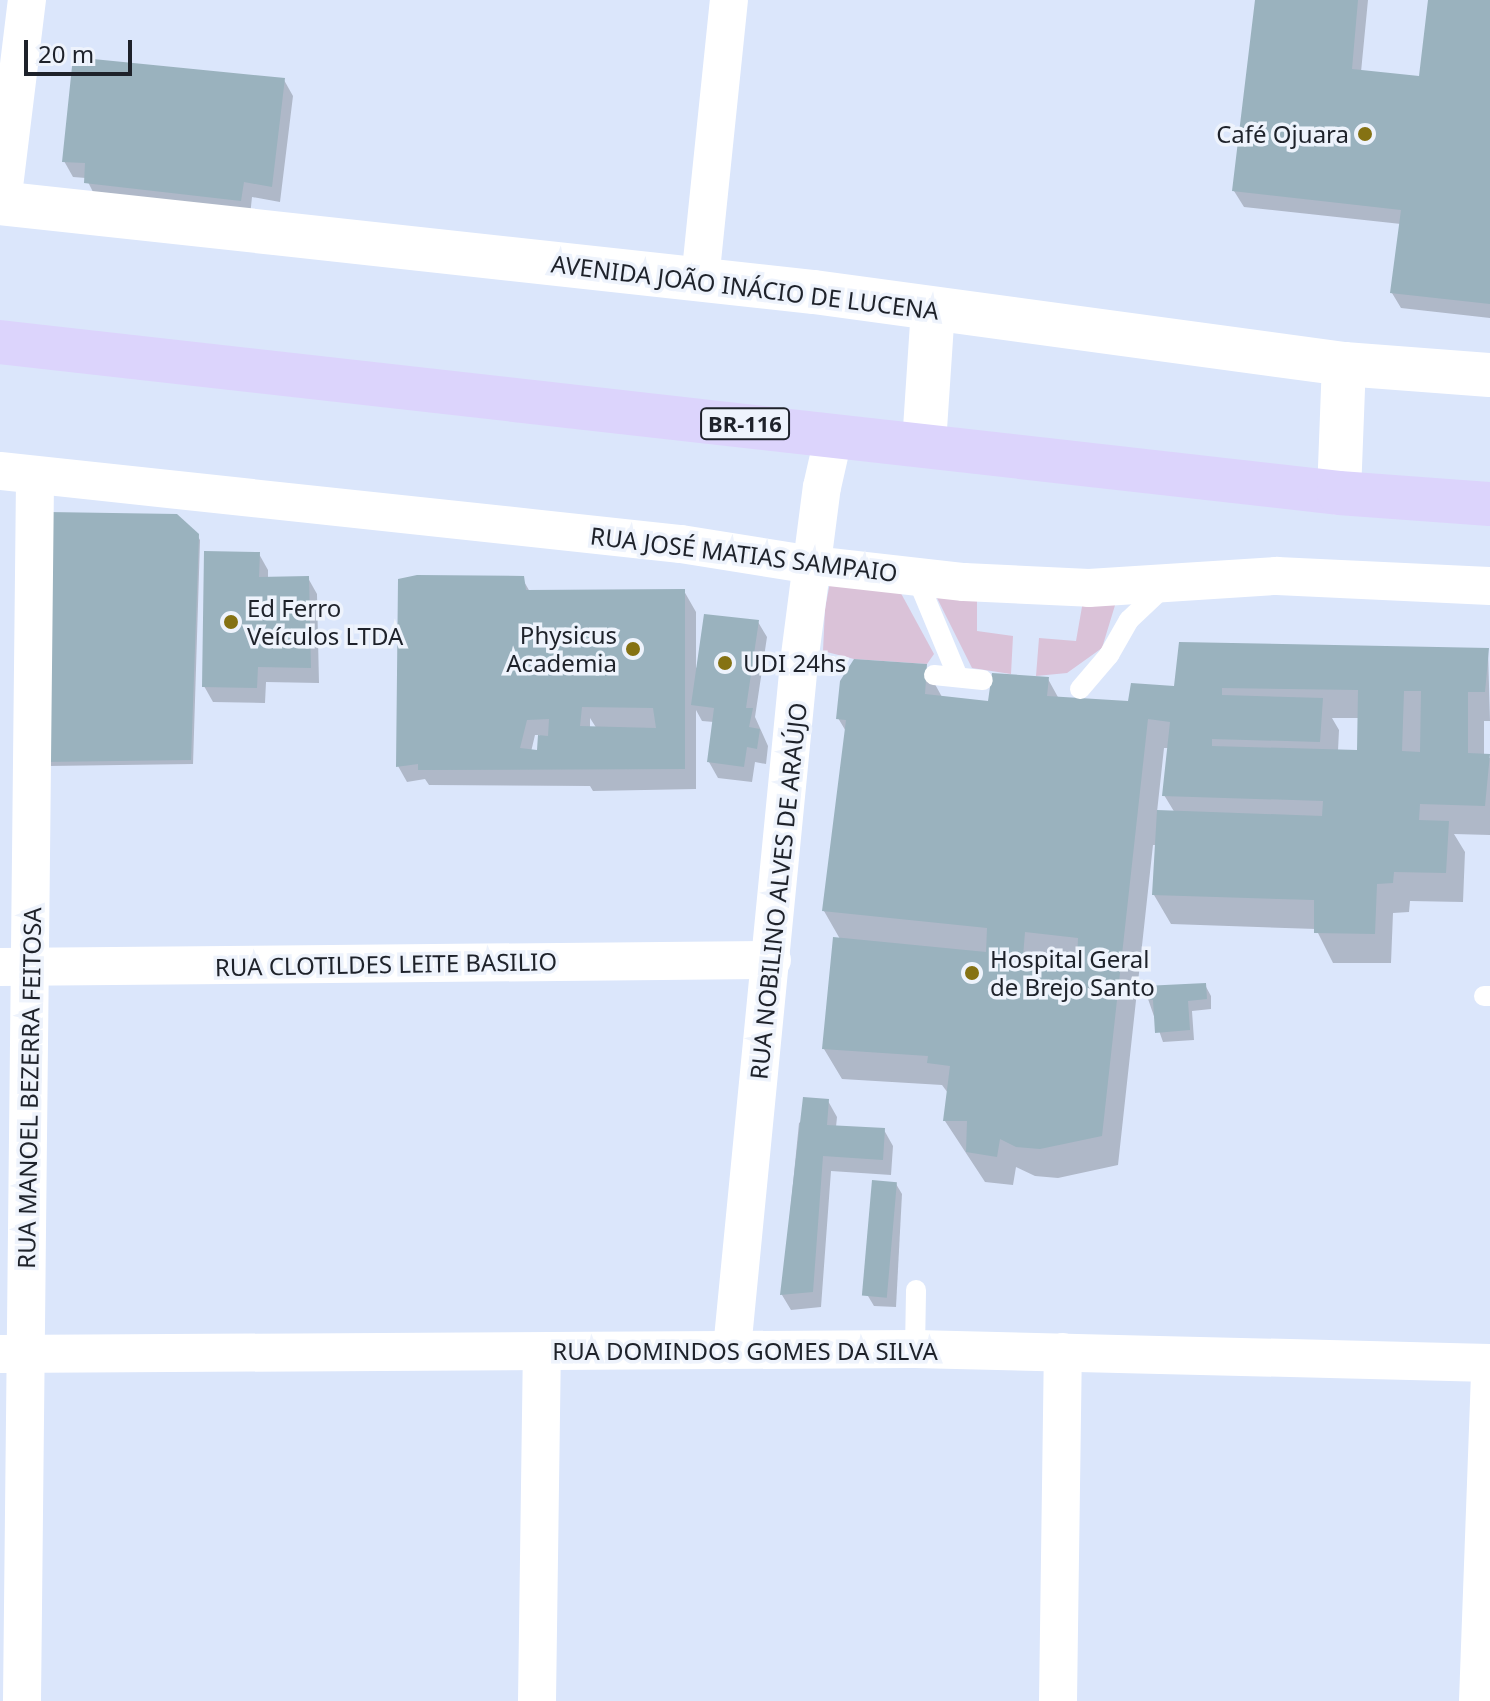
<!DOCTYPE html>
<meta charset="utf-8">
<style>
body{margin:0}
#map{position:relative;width:1490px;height:1701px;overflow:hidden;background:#dbe6fb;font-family:"Noto Sans",sans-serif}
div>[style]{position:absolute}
.green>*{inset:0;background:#dac2d8}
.shadow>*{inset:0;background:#0003}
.building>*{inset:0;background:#9ab2be;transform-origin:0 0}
.service>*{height:20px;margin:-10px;padding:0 10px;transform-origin:10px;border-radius:10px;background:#fff}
.minor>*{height:38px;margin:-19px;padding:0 19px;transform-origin:19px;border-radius:19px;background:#fff}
.tertiary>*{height:44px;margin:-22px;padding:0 22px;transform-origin:22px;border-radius:22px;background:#fff}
.trunk>*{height:44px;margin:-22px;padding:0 22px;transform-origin:22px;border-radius:22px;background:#dcd4fc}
.dots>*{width:22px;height:22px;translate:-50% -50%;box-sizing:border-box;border:4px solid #eef3fc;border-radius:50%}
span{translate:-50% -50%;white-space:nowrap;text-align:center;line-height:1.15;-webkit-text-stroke:7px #eef3fc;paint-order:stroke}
.shield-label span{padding:2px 6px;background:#eef3fc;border:2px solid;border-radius:6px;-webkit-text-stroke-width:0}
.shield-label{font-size:22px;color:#1e222a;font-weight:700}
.poi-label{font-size:24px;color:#1e222a}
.right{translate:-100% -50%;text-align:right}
.left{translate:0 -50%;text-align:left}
.street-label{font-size:24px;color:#1e222a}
.scale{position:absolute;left:24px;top:40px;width:108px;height:36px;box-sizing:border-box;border:4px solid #1e222a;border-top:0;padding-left:10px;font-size:24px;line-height:28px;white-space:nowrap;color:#1e222a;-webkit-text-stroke:6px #eef3fc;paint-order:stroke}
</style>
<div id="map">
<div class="green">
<i style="clip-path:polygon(831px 577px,897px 586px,934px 654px,927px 664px,854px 659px,823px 651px,825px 609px)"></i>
<i style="clip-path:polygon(932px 588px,977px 588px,977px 631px,1013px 636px,1011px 674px,972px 668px)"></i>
<i style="clip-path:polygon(1083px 601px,1116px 602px,1102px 648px,1067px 673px,1036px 676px,1039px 638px,1076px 641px)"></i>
</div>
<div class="shadow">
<i style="clip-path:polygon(1257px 0,1368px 0,1361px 72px,1421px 78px,1430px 0,1490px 0,1490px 318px,1401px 308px,1392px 293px,1401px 224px,1244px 207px,1234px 191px)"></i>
<i style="clip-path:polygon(284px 80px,293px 96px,280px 202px,252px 197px,250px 216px,96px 198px,86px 178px,73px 177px,64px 161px)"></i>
<i style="clip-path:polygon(197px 535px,200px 540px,193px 764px,48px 766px)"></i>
<i style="clip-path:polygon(259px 554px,268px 570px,268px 579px,308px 578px,317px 594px,319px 683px,266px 682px,265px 703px,213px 702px,204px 686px)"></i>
<i style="clip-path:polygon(evenodd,522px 578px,530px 592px,684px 591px,696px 612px,696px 668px,758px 622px,767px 637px,755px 717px,768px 746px,766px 764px,755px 762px,752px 782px,718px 778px,709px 762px,714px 722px,702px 721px,696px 710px,696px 789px,593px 791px,590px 786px,429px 785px,425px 779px,407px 782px,398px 766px,522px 578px,590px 718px,597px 729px,590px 728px,590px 718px,522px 578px,535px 735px,540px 735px,539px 753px,531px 752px,535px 735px)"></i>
<i style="clip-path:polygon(evenodd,1488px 650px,1490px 721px,1484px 721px,1484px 756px,1490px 758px,1490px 835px,1454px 834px,1465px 852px,1463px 902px,1410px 901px,1409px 912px,1393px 913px,1391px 963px,1333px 963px,1316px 929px,1171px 924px,1154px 895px,1157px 845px,1153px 845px,1118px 1165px,1058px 1178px,1035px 1176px,1016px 1167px,1013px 1185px,985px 1182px,945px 1121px,948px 1093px,942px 1085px,842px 1079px,824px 1049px,840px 939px,824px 911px,847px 733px,838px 718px,925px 666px,942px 697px,990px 703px,1048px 679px,1059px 699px,1130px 703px,1176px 688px,1488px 650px,1332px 718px,1359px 718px,1359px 752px,1338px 751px,1339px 730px,1332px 718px,1488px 650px,1164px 748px,1169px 748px,1164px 795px,1175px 813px,1157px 812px,1164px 748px)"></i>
<i style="clip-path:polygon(1205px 985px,1211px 996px,1211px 1009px,1192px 1011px,1194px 1040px,1163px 1042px,1148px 999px)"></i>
<i style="clip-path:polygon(828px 1101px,837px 1117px,836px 1127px,884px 1130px,893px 1146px,891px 1175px,831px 1171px,821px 1307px,791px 1310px,782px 1295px,799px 1123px)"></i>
<i style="clip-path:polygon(896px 1184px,902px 1194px,896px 1307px,874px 1306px,868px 1296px)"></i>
</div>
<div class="building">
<i style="clip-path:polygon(1255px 0,1358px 0,1352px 69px,1419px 76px,1428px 0,1490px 0,1490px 304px,1390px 293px,1401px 210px,1232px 191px)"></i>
<i style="clip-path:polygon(73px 57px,285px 78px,272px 187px,244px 182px,241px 201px,84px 183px,85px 163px,62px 162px)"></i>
<i style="clip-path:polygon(48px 512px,177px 514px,199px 534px,191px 760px,43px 762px)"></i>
<i style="clip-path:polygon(204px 551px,260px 552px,259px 577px,309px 576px,311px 668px,258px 667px,257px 688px,202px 687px)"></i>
<i style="clip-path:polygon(evenodd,417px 575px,524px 576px,526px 590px,685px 589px,685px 769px,418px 770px,418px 764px,396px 767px,398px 579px,417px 575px,582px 707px,653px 708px,656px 728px,580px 726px,582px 707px,417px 575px,549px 719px,548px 736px,538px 735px,537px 750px,520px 748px,527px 720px,549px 719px)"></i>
<i style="clip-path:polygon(704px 614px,759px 620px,746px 708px,753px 708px,749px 727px,760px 729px,757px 749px,747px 747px,744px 767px,707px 762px,714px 708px,691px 705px)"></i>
<i style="clip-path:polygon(evenodd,1179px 642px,1489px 648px,1485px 692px,1468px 692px,1468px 753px,1490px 754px,1485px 806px,1420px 804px,1419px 820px,1449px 821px,1446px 873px,1394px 872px,1393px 883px,1377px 884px,1375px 934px,1314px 933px,1314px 900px,1152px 895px,1157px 810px,1322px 816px,1323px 801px,1162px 796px,1170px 722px,1148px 719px,1102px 1136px,1040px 1149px,1016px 1147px,1000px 1139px,997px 1157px,966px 1152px,967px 1121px,943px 1121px,950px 1066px,927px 1063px,928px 1056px,822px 1049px,833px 937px,986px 952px,987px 928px,822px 911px,846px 720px,836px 719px,840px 681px,854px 659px,927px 664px,925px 694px,988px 701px,992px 673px,1049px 677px,1047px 696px,1128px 701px,1131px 683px,1174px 686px,1179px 642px,1222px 688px,1358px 690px,1357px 750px,1212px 746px,1212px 739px,1320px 742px,1323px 698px,1222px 695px,1222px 688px,1179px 642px,1404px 691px,1421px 691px,1420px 752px,1402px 751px,1404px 691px,1179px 642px,1025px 932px,1078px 938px,1077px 960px,1023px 957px,1025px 932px)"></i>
<i style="clip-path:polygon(1206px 983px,1207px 999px,1188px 1001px,1190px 1030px,1155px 1033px,1153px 1000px,1146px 999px,1144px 986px)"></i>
<i style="clip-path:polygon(803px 1097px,829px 1099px,827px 1125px,885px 1128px,883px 1160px,823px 1156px,813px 1292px,780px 1295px)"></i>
<i style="left:872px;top:1180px;width:25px;height:116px;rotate:5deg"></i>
</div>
<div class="service">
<i style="left:916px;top:576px;width:109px;rotate:67.4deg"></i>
<i style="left:799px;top:663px;width:33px;rotate:5deg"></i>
<i style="left:934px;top:675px;width:49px;rotate:5.8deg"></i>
<i style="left:1080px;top:689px;width:45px;rotate:-49.5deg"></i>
<i style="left:1109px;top:655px;width:40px;rotate:-60.3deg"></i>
<i style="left:1129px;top:620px;width:51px;rotate:-43.4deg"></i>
<i style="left:1484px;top:996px;width:6px"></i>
<i style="left:915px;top:1349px;width:59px;rotate:-89deg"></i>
</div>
<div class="minor">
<i style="left:2px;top:203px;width:205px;rotate:-83deg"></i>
<i style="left:700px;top:280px;width:281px;rotate:-84.1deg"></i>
<i style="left:0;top:471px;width:685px;rotate:6.12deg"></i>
<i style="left:681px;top:544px;width:133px;rotate:9.1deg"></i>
<i style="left:812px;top:565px;width:153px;rotate:6.4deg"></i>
<i style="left:964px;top:582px;width:125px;rotate:2.7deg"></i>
<i style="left:1089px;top:588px;width:188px;rotate:-3.7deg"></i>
<i style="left:1277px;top:576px;width:213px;rotate:2.7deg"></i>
<i style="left:0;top:967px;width:772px;rotate:-0.52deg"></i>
<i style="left:732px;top:1349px;width:689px;rotate:-84.42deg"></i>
<i style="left:799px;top:663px;width:177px;rotate:-82.6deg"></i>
<i style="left:822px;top:487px;width:54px;rotate:-77.2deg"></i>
<i style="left:0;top:1354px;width:915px;rotate:-0.31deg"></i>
<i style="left:915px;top:1349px;width:575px;rotate:1.39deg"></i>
<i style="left:22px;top:1701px;width:1225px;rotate:-89.39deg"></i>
<i style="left:537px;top:1701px;width:348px;rotate:-89.2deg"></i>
<i style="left:1058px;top:1701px;width:349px;rotate:-89.2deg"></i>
<i style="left:1478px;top:1701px;width:327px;rotate:-87.9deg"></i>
</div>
<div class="tertiary">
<i style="left:0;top:203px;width:819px;rotate:6.24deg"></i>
<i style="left:814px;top:292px;width:535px;rotate:7.74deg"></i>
<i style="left:1344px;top:364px;width:146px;rotate:4.3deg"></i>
<i style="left:924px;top:444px;width:134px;rotate:-86.2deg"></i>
<i style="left:1339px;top:493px;width:129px;rotate:-87.8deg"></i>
</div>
<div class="trunk">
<i style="left:0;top:342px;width:1347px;rotate:6.43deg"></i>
<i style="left:1339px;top:493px;width:151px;rotate:4.2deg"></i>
</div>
<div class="dots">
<i style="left:1365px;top:134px;background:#857213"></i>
<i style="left:231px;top:622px;background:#857213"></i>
<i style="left:633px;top:649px;background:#857213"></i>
<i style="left:725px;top:663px;background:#857213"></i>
<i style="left:972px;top:973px;background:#857213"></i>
</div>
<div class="shield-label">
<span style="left:745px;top:424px">BR-116</span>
</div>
<div class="poi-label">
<span class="right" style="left:1349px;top:134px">Café Ojuara</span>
<span class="left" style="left:247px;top:622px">Ed Ferro<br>Veículos LTDA</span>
<span class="right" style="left:617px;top:649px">Physicus<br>Academia</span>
<span class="left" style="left:743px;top:663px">UDI 24hs</span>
<span class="left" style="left:990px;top:973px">Hospital Geral<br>de Brejo Santo</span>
</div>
<div class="street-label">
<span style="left:745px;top:287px;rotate:7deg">AVENIDA JOÃO INÁCIO DE LUCENA</span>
<span style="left:744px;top:554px;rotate:7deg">RUA JOSÉ MATIAS SAMPAIO</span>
<span style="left:778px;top:891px;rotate:-84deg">RUA NOBILINO ALVES DE ARAÚJO</span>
<span style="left:386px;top:964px;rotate:-1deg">RUA CLOTILDES LEITE BASILIO</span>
<span style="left:29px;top:1088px;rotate:-89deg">RUA MANOEL BEZERRA FEITOSA</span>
<span style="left:745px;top:1351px">RUA DOMINDOS GOMES DA SILVA</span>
</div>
<div class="scale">20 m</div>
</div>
